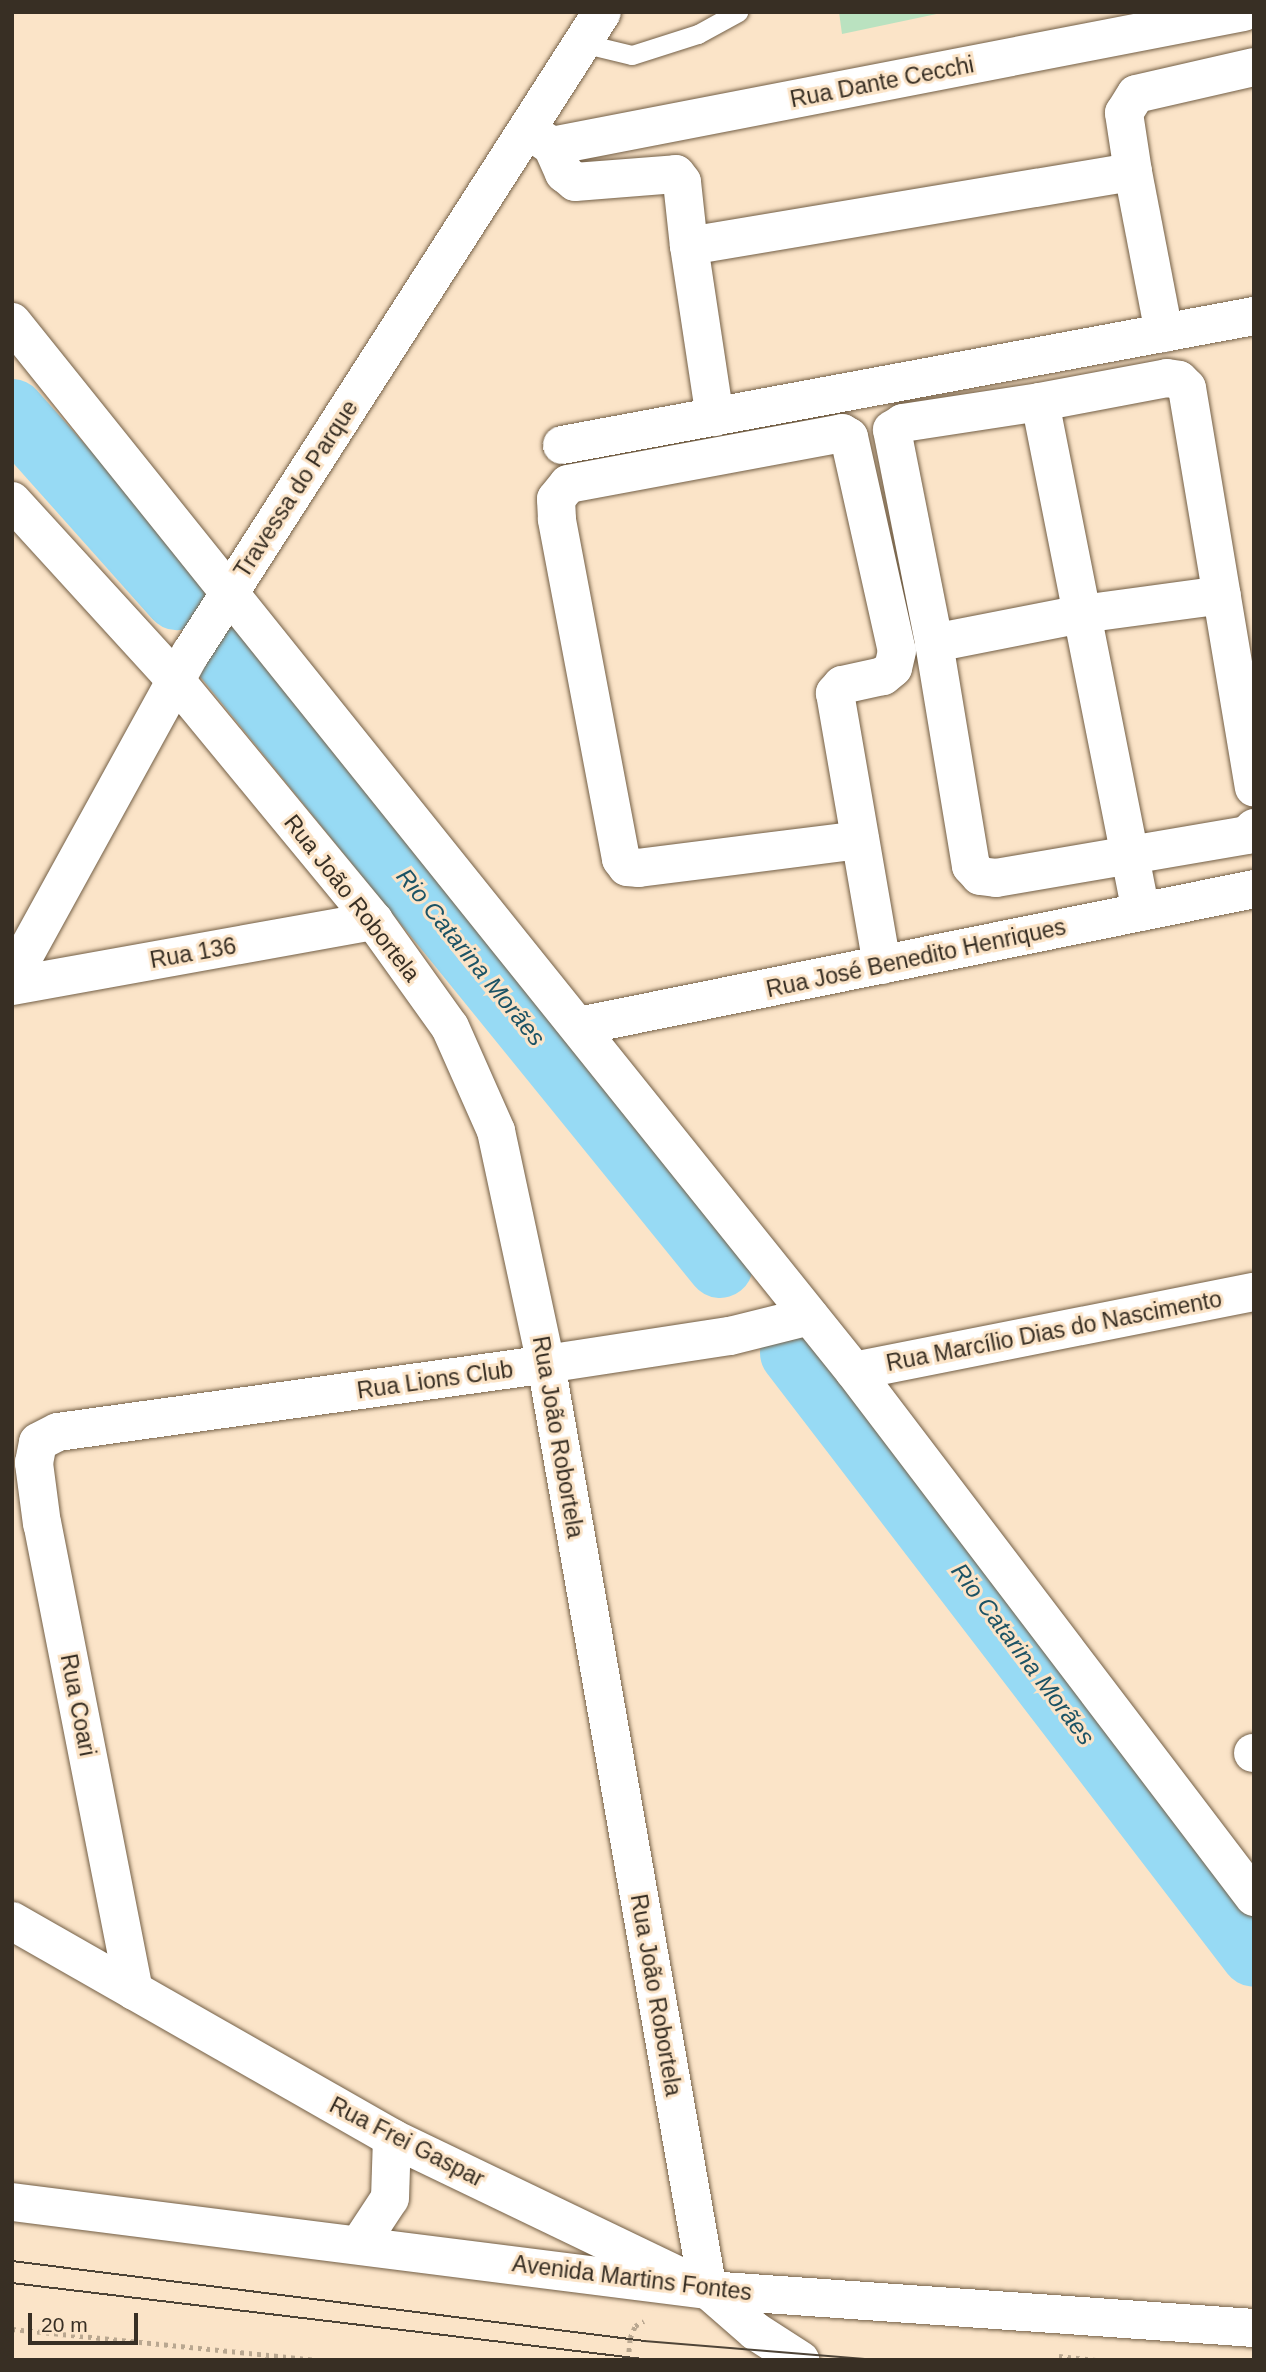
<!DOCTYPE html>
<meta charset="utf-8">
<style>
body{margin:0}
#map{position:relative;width:1266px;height:2372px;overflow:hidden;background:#fbe4c8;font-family:Arial,sans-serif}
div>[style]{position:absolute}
.green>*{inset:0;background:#bae2c0}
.river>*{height:66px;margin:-33px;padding:0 33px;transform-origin:33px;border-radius:33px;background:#97daf4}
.path>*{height:4.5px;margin-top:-2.25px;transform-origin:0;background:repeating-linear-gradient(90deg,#b9a790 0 3.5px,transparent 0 8.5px)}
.roads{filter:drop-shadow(0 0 2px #735f46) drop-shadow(0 0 2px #735f46)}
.service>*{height:19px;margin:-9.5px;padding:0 9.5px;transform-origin:9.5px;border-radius:9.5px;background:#fff}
.minor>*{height:38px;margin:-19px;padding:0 19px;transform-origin:19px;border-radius:19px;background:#fff}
.tertiary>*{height:38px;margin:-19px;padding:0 19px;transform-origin:19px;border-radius:19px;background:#fff}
.secondary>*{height:38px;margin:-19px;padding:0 19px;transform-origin:19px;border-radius:19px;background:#fff}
.tram>*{height:2px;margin:-1px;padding:0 1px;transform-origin:1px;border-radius:1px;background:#4e4437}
span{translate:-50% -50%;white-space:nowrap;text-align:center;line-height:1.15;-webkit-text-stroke:6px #fbe4c8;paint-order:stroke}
.street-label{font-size:23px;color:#382f24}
.water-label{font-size:24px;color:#1c5365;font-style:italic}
.frame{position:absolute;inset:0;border:14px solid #382f24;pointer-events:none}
.scale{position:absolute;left:28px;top:2313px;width:110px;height:32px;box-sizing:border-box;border:4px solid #382f24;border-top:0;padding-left:9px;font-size:21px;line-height:24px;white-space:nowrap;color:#382f24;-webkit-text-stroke:5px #fbe4c8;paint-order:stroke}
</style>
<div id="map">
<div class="green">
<i style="clip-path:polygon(839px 12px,946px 12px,842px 34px)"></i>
</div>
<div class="river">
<i style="left:12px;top:412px;width:248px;rotate:48.3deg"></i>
<i style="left:221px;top:650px;width:792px;rotate:50.94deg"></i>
<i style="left:793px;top:1353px;width:757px;rotate:52.51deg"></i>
</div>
<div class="path">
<i style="left:12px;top:2329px;width:306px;rotate:5.8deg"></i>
<i style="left:1059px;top:2356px;width:37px;rotate:6deg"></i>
<i style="left:628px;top:2360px;width:22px;rotate:-85deg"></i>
<i style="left:630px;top:2338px;width:13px;rotate:-67deg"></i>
<i style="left:635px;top:2326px;width:10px;rotate:-29deg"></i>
</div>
<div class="roads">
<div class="service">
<i style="left:582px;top:43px;width:51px;rotate:13.5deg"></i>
<i style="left:632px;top:55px;width:69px;rotate:-17.7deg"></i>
<i style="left:698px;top:34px;width:46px;rotate:-28.8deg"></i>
</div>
<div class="minor">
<i style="left:531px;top:132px;width:25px;rotate:34deg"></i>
<i style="left:552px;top:146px;width:704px;rotate:-10.97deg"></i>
<i style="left:552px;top:146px;width:30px;rotate:66deg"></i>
<i style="left:564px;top:173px;width:14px;rotate:39deg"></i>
<i style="left:575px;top:182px;width:101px;rotate:-4.5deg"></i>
<i style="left:676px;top:174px;width:10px;rotate:53deg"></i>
<i style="left:682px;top:182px;width:64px;rotate:83.8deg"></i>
<i style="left:689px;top:246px;width:450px;rotate:-9.5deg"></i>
<i style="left:1133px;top:172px;width:60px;rotate:-98.7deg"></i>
<i style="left:1124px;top:113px;width:22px;rotate:-58deg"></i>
<i style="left:1136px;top:94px;width:121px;rotate:-12.9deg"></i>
<i style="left:1133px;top:172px;width:164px;rotate:79.1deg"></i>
<i style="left:689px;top:246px;width:173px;rotate:81.4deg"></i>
<i style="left:12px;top:322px;width:1345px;rotate:51.25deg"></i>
<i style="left:854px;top:1371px;width:661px;rotate:52.75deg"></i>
<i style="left:1040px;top:402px;width:139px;rotate:171.3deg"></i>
<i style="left:903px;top:423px;width:13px;rotate:148deg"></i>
<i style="left:892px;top:430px;width:217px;rotate:78.8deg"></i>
<i style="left:934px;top:643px;width:226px;rotate:80.6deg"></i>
<i style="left:971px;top:866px;width:13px;rotate:48deg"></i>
<i style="left:980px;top:876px;width:16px;rotate:7deg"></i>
<i style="left:996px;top:878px;width:255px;rotate:-9.7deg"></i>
<i style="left:1247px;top:835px;width:10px;rotate:-45deg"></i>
<i style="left:562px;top:445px;width:704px;rotate:-10.56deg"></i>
<i style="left:12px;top:501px;width:245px;rotate:47.6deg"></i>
<i style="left:177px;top:682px;width:310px;rotate:50.5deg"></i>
<i style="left:374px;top:921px;width:130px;rotate:54.4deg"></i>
<i style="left:450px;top:1027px;width:114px;rotate:66.1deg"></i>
<i style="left:496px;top:1131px;width:238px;rotate:77.9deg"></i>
<i style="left:546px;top:1364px;width:940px;rotate:80.08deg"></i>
<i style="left:934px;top:643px;width:151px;rotate:-11.1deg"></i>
<i style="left:1082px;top:614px;width:141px;rotate:-7.7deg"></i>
<i style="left:860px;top:840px;width:223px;rotate:172.8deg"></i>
<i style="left:639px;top:868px;width:12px;rotate:-175deg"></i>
<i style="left:627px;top:867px;width:10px;rotate:-127deg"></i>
<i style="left:621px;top:859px;width:346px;rotate:-100.7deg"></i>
<i style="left:557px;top:519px;width:20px;rotate:-93deg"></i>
<i style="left:556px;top:499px;width:19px;rotate:-51deg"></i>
<i style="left:568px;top:484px;width:279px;rotate:-10.5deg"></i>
<i style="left:842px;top:433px;width:8px;rotate:30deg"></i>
<i style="left:849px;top:437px;width:219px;rotate:77.4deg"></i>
<i style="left:897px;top:651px;width:17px;rotate:103deg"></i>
<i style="left:893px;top:668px;width:13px;rotate:141deg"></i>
<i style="left:883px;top:676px;width:42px;rotate:167.6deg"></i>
<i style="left:842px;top:685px;width:11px;rotate:131deg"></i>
<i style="left:835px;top:693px;width:276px;rotate:80.2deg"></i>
<i style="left:1141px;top:912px;width:520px;rotate:-101.2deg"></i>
<i style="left:1040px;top:402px;width:129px;rotate:-10.7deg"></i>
<i style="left:1167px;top:378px;width:12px;rotate:9deg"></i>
<i style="left:1179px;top:380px;width:11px;rotate:45deg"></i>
<i style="left:1187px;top:388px;width:405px;rotate:80.5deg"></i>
<i style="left:12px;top:978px;width:371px;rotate:-61.2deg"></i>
<i style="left:191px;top:653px;width:761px;rotate:-57.33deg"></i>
<i style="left:12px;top:986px;width:368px;rotate:-10.2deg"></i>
<i style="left:579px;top:1026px;width:689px;rotate:-11.47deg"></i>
<i style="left:854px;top:1371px;width:408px;rotate:-11.2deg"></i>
<i style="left:1253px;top:1753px;width:1px"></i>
<i style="left:134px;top:1991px;width:476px;rotate:-101.1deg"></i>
<i style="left:42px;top:1524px;width:62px;rotate:-97.5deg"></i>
<i style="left:34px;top:1463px;width:21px;rotate:-79deg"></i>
<i style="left:38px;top:1442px;width:22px;rotate:-27deg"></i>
<i style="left:58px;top:1432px;width:493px;rotate:-7.9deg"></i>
<i style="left:546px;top:1364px;width:186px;rotate:-8.7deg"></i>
<i style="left:730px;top:1336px;width:82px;rotate:-14deg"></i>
</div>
<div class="tertiary">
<i style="left:12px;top:1921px;width:438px;rotate:29.7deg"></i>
<i style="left:392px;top:2138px;width:351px;rotate:25.7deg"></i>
<i style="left:708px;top:2290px;width:62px;rotate:41.1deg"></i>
<i style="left:755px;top:2331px;width:54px;rotate:32.8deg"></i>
</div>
<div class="secondary">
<i style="left:12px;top:2202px;width:702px;rotate:7.21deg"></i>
<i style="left:708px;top:2290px;width:547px;rotate:3.98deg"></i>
<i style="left:359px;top:2245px;width:56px;rotate:-56.6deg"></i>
<i style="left:390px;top:2198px;width:60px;rotate:-88.1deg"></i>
</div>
</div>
<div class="tram">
<i style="left:12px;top:2261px;width:638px;rotate:7.2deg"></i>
<i style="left:645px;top:2341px;width:232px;rotate:4.7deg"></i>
<i style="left:12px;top:2283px;width:644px;rotate:6.87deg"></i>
</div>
<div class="street-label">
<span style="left:882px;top:82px;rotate:-11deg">Rua Dante Cecchi</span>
<span style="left:296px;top:489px;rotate:-57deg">Travessa do Parque</span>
<span style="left:352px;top:898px;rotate:52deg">Rua João Robortela</span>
<span style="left:193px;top:953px;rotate:-10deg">Rua 136</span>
<span style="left:916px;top:958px;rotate:-12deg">Rua José Benedito Henriques</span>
<span style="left:1054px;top:1331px;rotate:-11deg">Rua Marcílio Dias do Nascimento</span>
<span style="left:435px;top:1380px;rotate:-8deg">Rua Lions Club</span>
<span style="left:558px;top:1437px;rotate:80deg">Rua João Robortela</span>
<span style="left:78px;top:1705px;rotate:79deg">Rua Coari</span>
<span style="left:656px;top:1995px;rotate:80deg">Rua João Robortela</span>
<span style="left:407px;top:2142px;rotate:27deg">Rua Frei Gaspar</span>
<span style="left:632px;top:2278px;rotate:7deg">Avenida Martins Fontes</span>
</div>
<div class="water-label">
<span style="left:471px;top:957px;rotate:51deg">Rio Catarina Morães</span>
<span style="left:1023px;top:1654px;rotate:53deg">Rio Catarina Morães</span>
</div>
<div class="frame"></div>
<div class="scale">20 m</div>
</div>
